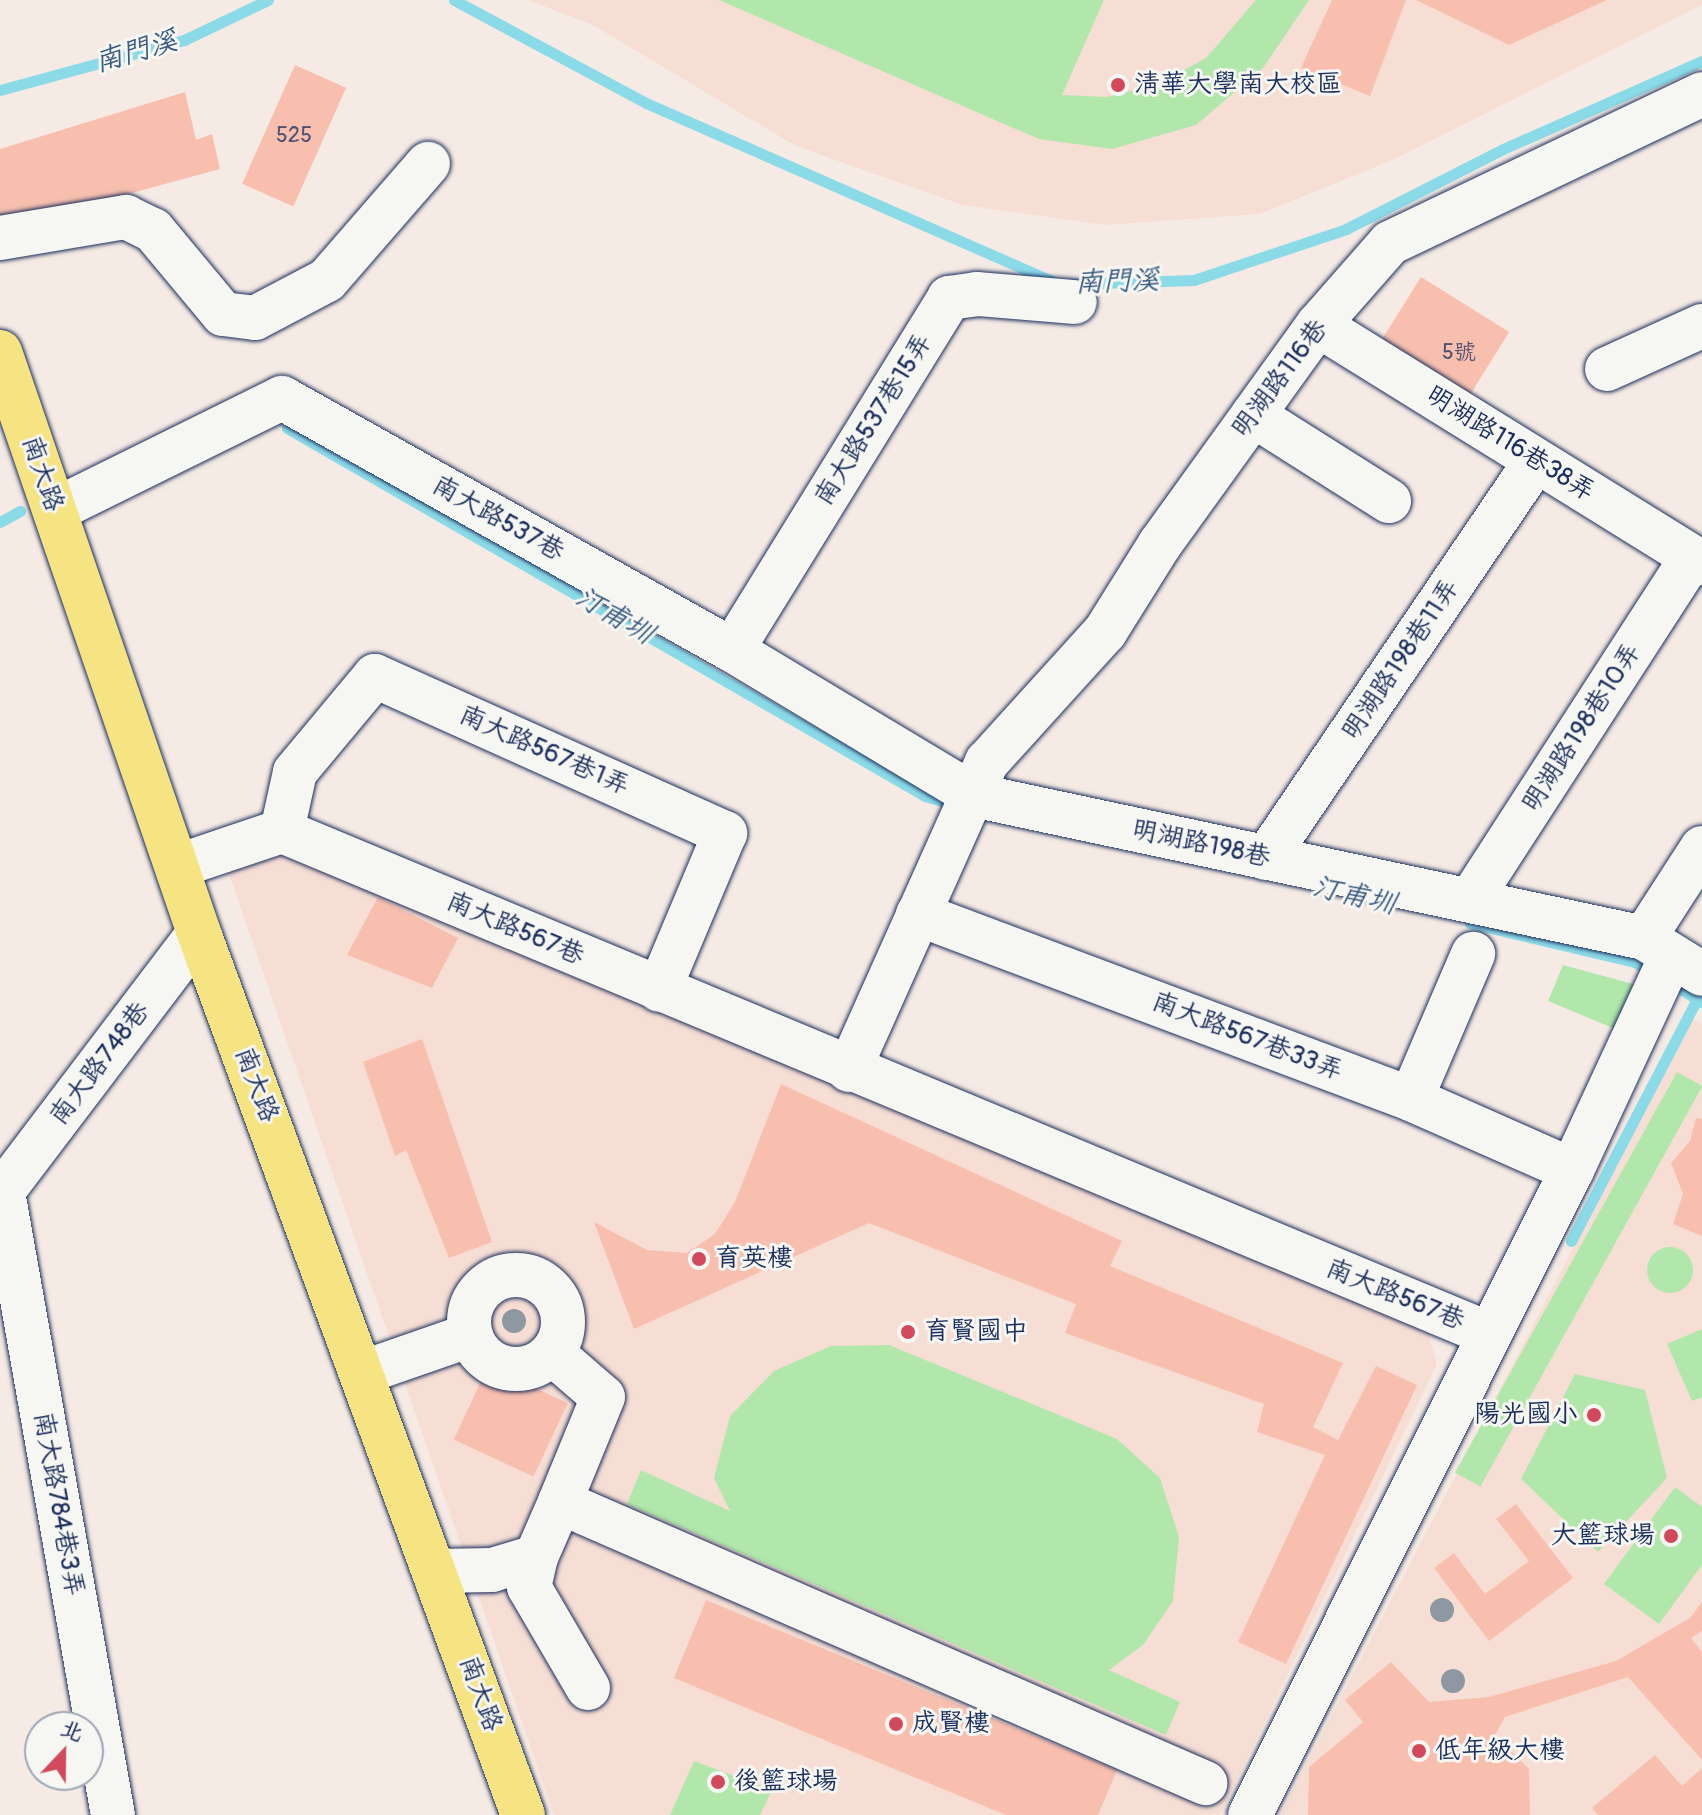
<!DOCTYPE html>
<meta charset="utf-8">
<style>
body{margin:0}
#map{position:relative;width:1702px;height:1815px;overflow:hidden;background:#f6ebe4;font-family:Pangolin,"LXGW WenKai TC",sans-serif}
div>[style]{position:absolute}
.built>*{inset:0;background:#f7ded4}
.green>*{inset:0;background:#b1e7aa;transform-origin:0 0}
.round{border-radius:50%}
.stream>*{height:11px;margin:-5.5px;padding:0 5.5px;transform-origin:5.5px;border-radius:5.5px;background:#8bdae8}
.building>*{inset:0;background:#f8bfae;transform-origin:0 0}
.roads{filter:drop-shadow(0 0 2px #1b2f5e) drop-shadow(0 0 2px #1b2f5e)}
.minor>*{height:44px;margin:-22px;padding:0 22px;transform-origin:22px;border-radius:22px;background:#f6f6f2}
.minor>.ring{margin:-22px;padding:0;box-sizing:content-box;background:none;border:44px solid #f6f6f2;border-radius:50%}
.major>*{height:44px;margin:-22px;padding:0 22px;transform-origin:22px;border-radius:22px;background:#f6e381}
.trees>*{width:24px;height:24px;margin:-12px;border-radius:50%;background:#8e98a3}
.dots>*{width:22px;height:22px;translate:-50% -50%;box-sizing:border-box;border:4px solid #f6f6f2;border-radius:50%}
span{translate:-50% -50%;white-space:nowrap;text-align:center;line-height:1.15;-webkit-text-stroke:6px #f6f6f2;paint-order:stroke}
.number-label{font-size:22px;color:#525372}
.number-label span{-webkit-text-stroke-width:0}
.poi-label{font-size:26px;color:#1b2f5e}
.left{translate:0 -50%;text-align:left}
.right{translate:-100% -50%;text-align:right}
.street-label{font-size:26px;color:#1b2f5e}
.water-label{font-size:28px;color:#375a80;font-style:italic}
.north{position:absolute;left:24px;top:1711px;width:80px;height:80px;box-sizing:border-box;background:#f6f6f2;border:2px solid #9ea6b7;border-radius:50%;rotate:22deg;font-size:22px;font-weight:700;line-height:32px;text-align:center;color:#1b2f5e}
.north::after{content:'';display:block;margin:auto;width:28px;height:36px;background:#d1495b;clip-path:polygon(50% 0,100% 100%,50% 72%,0 100%)}
</style>
<div id="map">
<div class="built">
<i style="clip-path:polygon(527px 0,1702px 0,1702px 5px,1397px 158px,1260px 214px,1106px 225px,962px 205px,796px 146px,591px 24px)"></i>
<i style="clip-path:polygon(290px 848px,1425px 1321px,1437px 1364px,1220px 1815px,554px 1815px,228px 871px)"></i>
<i style="clip-path:polygon(1692px 1018px,1702px 1024px,1702px 1815px,1280px 1815px)"></i>
</div>
<div class="green">
<i style="clip-path:polygon(719px 0,1104px 0,1062px 95px,1107px 97px,1161px 83px,1206px 58px,1256px 0,1309px 0,1263px 68px,1196px 125px,1112px 149px,1039px 139px)"></i>
<i style="clip-path:polygon(1563px 965px,1644px 987px,1625px 1033px,1548px 1001px)"></i>
<i style="left:1677px;top:1072px;width:29px;height:458px;rotate:29deg"></i>
<i class="round" style="left:1647px;top:1247px;width:46px;height:46px"></i>
<i style="clip-path:polygon(1702px 1329px,1702px 1397px,1692px 1401px,1667px 1344px)"></i>
<i style="clip-path:polygon(889px 1345px,1117px 1439px,1160px 1478px,1179px 1537px,1173px 1601px,1143px 1645px,1109px 1670px,1180px 1702px,1166px 1735px,627px 1504px,641px 1470px,730px 1511px,714px 1478px,730px 1416px,774px 1371px,831px 1346px)"></i>
<i style="clip-path:polygon(1575px 1374px,1645px 1390px,1667px 1478px,1598px 1552px,1521px 1479px)"></i>
<i style="clip-path:polygon(1675px 1487px,1702px 1507px,1702px 1565px,1659px 1624px,1604px 1584px)"></i>
<i style="clip-path:polygon(694px 1761px,772px 1790px,760px 1815px,670px 1815px)"></i>
</div>
<div class="stream">
<i style="left:454px;top:0;width:218px;rotate:28.2deg"></i>
<i style="left:646px;top:103px;width:448px;rotate:23.7deg"></i>
<i style="left:0;top:90px;width:191px;rotate:-15.2deg"></i>
<i style="left:184px;top:40px;width:93px;rotate:-25.5deg"></i>
<i style="left:1072px;top:284px;width:122px;rotate:-1.9deg"></i>
<i style="left:1194px;top:280px;width:160px;rotate:-18.5deg"></i>
<i style="left:1346px;top:229px;width:176px;rotate:-27deg"></i>
<i style="left:1503px;top:149px;width:218px;rotate:-23.9deg"></i>
<i style="left:287px;top:428px;width:737px;rotate:29.98deg"></i>
<i style="left:925px;top:796px;width:18px;rotate:16deg"></i>
<i style="left:0;top:522px;width:23px;rotate:-29deg"></i>
<i style="left:1470px;top:923px;width:170px;rotate:13.3deg"></i>
<i style="left:1635px;top:962px;width:21px;rotate:31deg"></i>
<i style="left:1668px;top:981px;width:40px;rotate:32deg"></i>
<i style="left:1571px;top:1241px;width:273px;rotate:-62.5deg"></i>
</div>
<div class="building">
<i style="clip-path:polygon(1332px 0,1406px 0,1370px 96px,1301px 68px)"></i>
<i style="clip-path:polygon(1416px 0,1607px 0,1509px 45px)"></i>
<i style="left:295px;top:65px;width:56px;height:130px;rotate:24deg"></i>
<i style="clip-path:polygon(185px 92px,196px 140px,212px 134px,220px 169px,0 229px,0 149px)"></i>
<i style="left:1421px;top:277px;width:104px;height:80px;rotate:32deg"></i>
<i style="clip-path:polygon(378px 897px,458px 938px,432px 988px,347px 955px)"></i>
<i style="clip-path:polygon(422px 1039px,492px 1242px,449px 1258px,406px 1150px,395px 1156px,363px 1062px)"></i>
<i style="clip-path:polygon(781px 1084px,1122px 1241px,1110px 1266px,1343px 1363px,1313px 1427px,1338px 1440px,1376px 1366px,1417px 1385px,1286px 1664px,1238px 1642px,1325px 1455px,1257px 1432px,1264px 1404px,1065px 1333px,1076px 1304px,869px 1223px,634px 1329px,594px 1222px,647px 1250px,687px 1253px,715px 1234px,735px 1202px)"></i>
<i style="clip-path:polygon(1696px 1118px,1702px 1119px,1702px 1236px,1673px 1224px,1683px 1194px,1671px 1163px,1690px 1141px)"></i>
<i style="left:488px;top:1366px;width:88px;height:81px;rotate:25deg"></i>
<i style="clip-path:polygon(1516px 1504px,1573px 1578px,1489px 1641px,1434px 1568px,1454px 1553px,1485px 1594px,1529px 1561px,1496px 1519px)"></i>
<i style="clip-path:polygon(706px 1600px,1117px 1770px,1098px 1815px,1006px 1815px,674px 1678px)"></i>
<i style="clip-path:polygon(1702px 1602px,1702px 1631px,1691px 1638px,1702px 1652px,1702px 1760px,1628px 1677px,1505px 1717px,1495px 1735px,1529px 1769px,1530px 1815px,1308px 1815px,1309px 1767px,1363px 1722px,1345px 1700px,1391px 1662px,1429px 1702px,1489px 1697px,1616px 1661px,1690px 1618px)"></i>
<i style="clip-path:polygon(1655px 1755px,1682px 1786px,1702px 1768px,1702px 1815px,1598px 1815px,1592px 1808px)"></i>
</div>
<div class="roads">
<div class="minor">
<i style="left:0;top:238px;width:128px;rotate:-9.5deg"></i>
<i style="left:126px;top:217px;width:30px;rotate:26deg"></i>
<i style="left:153px;top:230px;width:109px;rotate:50.2deg"></i>
<i style="left:223px;top:314px;width:32px;rotate:7deg"></i>
<i style="left:255px;top:318px;width:81px;rotate:-27.8deg"></i>
<i style="left:327px;top:280px;width:154px;rotate:-49deg"></i>
<i style="left:1318px;top:325px;width:452px;rotate:31.8deg"></i>
<i style="left:1607px;top:369px;width:104px;rotate:-24.4deg"></i>
<i style="left:1253px;top:415px;width:161px;rotate:32.3deg"></i>
<i style="left:55px;top:510px;width:253px;rotate:-26.3deg"></i>
<i style="left:282px;top:398px;width:516px;rotate:29.25deg"></i>
<i style="left:732px;top:650px;width:281px;rotate:31deg"></i>
<i style="left:973px;top:795px;width:686px;rotate:12.03deg"></i>
<i style="left:1644px;top:938px;width:68px;rotate:31.8deg"></i>
<i style="left:732px;top:650px;width:414px;rotate:-58.3deg"></i>
<i style="left:949px;top:298px;width:28px;rotate:-8deg"></i>
<i style="left:977px;top:294px;width:98px;rotate:4.7deg"></i>
<i style="left:282px;top:831px;width:60px;rotate:-77.6deg"></i>
<i style="left:295px;top:772px;width:125px;rotate:-50.2deg"></i>
<i style="left:375px;top:676px;width:384px;rotate:24.2deg"></i>
<i style="left:725px;top:833px;width:170px;rotate:112.8deg"></i>
<i style="left:1266px;top:858px;width:480px;rotate:-55.8deg"></i>
<i style="left:178px;top:866px;width:110px;rotate:-18.6deg"></i>
<i style="left:282px;top:831px;width:1308px;rotate:22.62deg"></i>
<i style="left:1471px;top:899px;width:407px;rotate:-57.1deg"></i>
<i style="left:918px;top:914px;width:527px;rotate:20.57deg"></i>
<i style="left:1411px;top:1099px;width:176px;rotate:23.8deg"></i>
<i style="left:1644px;top:938px;width:107px;rotate:-57.2deg"></i>
<i style="left:849px;top:1070px;width:338px;rotate:-65.9deg"></i>
<i style="left:987px;top:762px;width:176px;rotate:-47.8deg"></i>
<i style="left:1105px;top:632px;width:104px;rotate:-58deg"></i>
<i style="left:1160px;top:544px;width:270px;rotate:-54.2deg"></i>
<i style="left:1318px;top:325px;width:109px;rotate:-48.7deg"></i>
<i style="left:1390px;top:243px;width:346px;rotate:-25.5deg"></i>
<i style="left:1411px;top:1099px;width:158px;rotate:-66.8deg"></i>
<i style="left:3px;top:1192px;width:633px;rotate:79.99deg"></i>
<i style="left:0;top:1195px;width:329px;rotate:-52.8deg"></i>
<i class="ring" style="left:469px;top:1275px;width:50px;height:50px"></i>
<i style="left:552px;top:1353px;width:67px;rotate:40.8deg"></i>
<i style="left:603px;top:1397px;width:113px;rotate:112.3deg"></i>
<i style="left:560px;top:1502px;width:704px;rotate:23.54deg"></i>
<i style="left:364px;top:1372px;width:113px;rotate:-19.1deg"></i>
<i style="left:536px;top:1557px;width:31px;rotate:103deg"></i>
<i style="left:529px;top:1587px;width:117px;rotate:59.7deg"></i>
<i style="left:436px;top:1571px;width:56px;rotate:-1deg"></i>
<i style="left:492px;top:1570px;width:46px;rotate:-16.5deg"></i>
<i style="left:536px;top:1557px;width:60px;rotate:-66.4deg"></i>
<i style="left:1250px;top:1815px;width:721px;rotate:-63.47deg"></i>
<i style="left:1572px;top:1170px;width:228px;rotate:-65.1deg"></i>
</div>
<div class="major">
<i style="left:0;top:352px;width:614px;rotate:71.09deg"></i>
<i style="left:199px;top:933px;width:940px;rotate:69.83deg"></i>
</div>
</div>
<div class="trees">
<i style="left:514px;top:1321px"></i>
<i style="left:1442px;top:1610px"></i>
<i style="left:1453px;top:1681px"></i>
</div>
<div class="dots">
<i style="left:1118px;top:85px;background:#d1495b"></i>
<i style="left:699px;top:1259px;background:#d1495b"></i>
<i style="left:908px;top:1332px;background:#d1495b"></i>
<i style="left:1594px;top:1415px;background:#d1495b"></i>
<i style="left:1671px;top:1536px;background:#d1495b"></i>
<i style="left:896px;top:1724px;background:#d1495b"></i>
<i style="left:1419px;top:1751px;background:#d1495b"></i>
<i style="left:718px;top:1782px;background:#d1495b"></i>
</div>
<div class="number-label">
<span style="left:294px;top:136px">525</span>
<span style="left:1459px;top:353px">5號</span>
</div>
<div class="poi-label">
<span class="left" style="left:1134px;top:85px">清華大學南大校區</span>
<span class="left" style="left:715px;top:1259px">育英樓</span>
<span class="left" style="left:924px;top:1332px">育賢國中</span>
<span class="right" style="left:1578px;top:1415px">陽光國小</span>
<span class="right" style="left:1655px;top:1536px">大籃球場</span>
<span class="left" style="left:912px;top:1724px">成賢樓</span>
<span class="left" style="left:1435px;top:1751px">低年級大樓</span>
<span class="left" style="left:734px;top:1782px">後籃球場</span>
</div>
<div class="street-label">
<span style="left:1280px;top:379px;rotate:-53deg">明湖路116巷</span>
<span style="left:874px;top:420px;rotate:-58deg">南大路537巷15弄</span>
<span style="left:1510px;top:444px;rotate:32deg">明湖路116巷38弄</span>
<span style="left:42px;top:474px;rotate:71deg">南大路</span>
<span style="left:498px;top:519px;rotate:29deg">南大路537巷</span>
<span style="left:1401px;top:660px;rotate:-56deg">明湖路198巷11弄</span>
<span style="left:1582px;top:728px;rotate:-57deg">明湖路198巷10弄</span>
<span style="left:544px;top:751px;rotate:24deg">南大路567巷1弄</span>
<span style="left:1201px;top:844px;rotate:12deg">明湖路198巷</span>
<span style="left:515px;top:929px;rotate:23deg">南大路567巷</span>
<span style="left:1247px;top:1037px;rotate:21deg">南大路567巷33弄</span>
<span style="left:100px;top:1064px;rotate:-53deg">南大路748巷</span>
<span style="left:256px;top:1085px;rotate:69deg">南大路</span>
<span style="left:1395px;top:1295px;rotate:22deg">南大路567巷</span>
<span style="left:58px;top:1504px;rotate:80deg">南大路784巷3弄</span>
<span style="left:480px;top:1694px;rotate:70deg">南大路</span>
</div>
<div class="water-label">
<span style="left:136px;top:52px;rotate:-16deg">南門溪</span>
<span style="left:1117px;top:282px;rotate:-2deg">南門溪</span>
<span style="left:614px;top:616px;rotate:30deg">汀甫圳</span>
<span style="left:1354px;top:896px;rotate:13deg">汀甫圳</span>
</div>
<div class="north">北</div>
</div>
